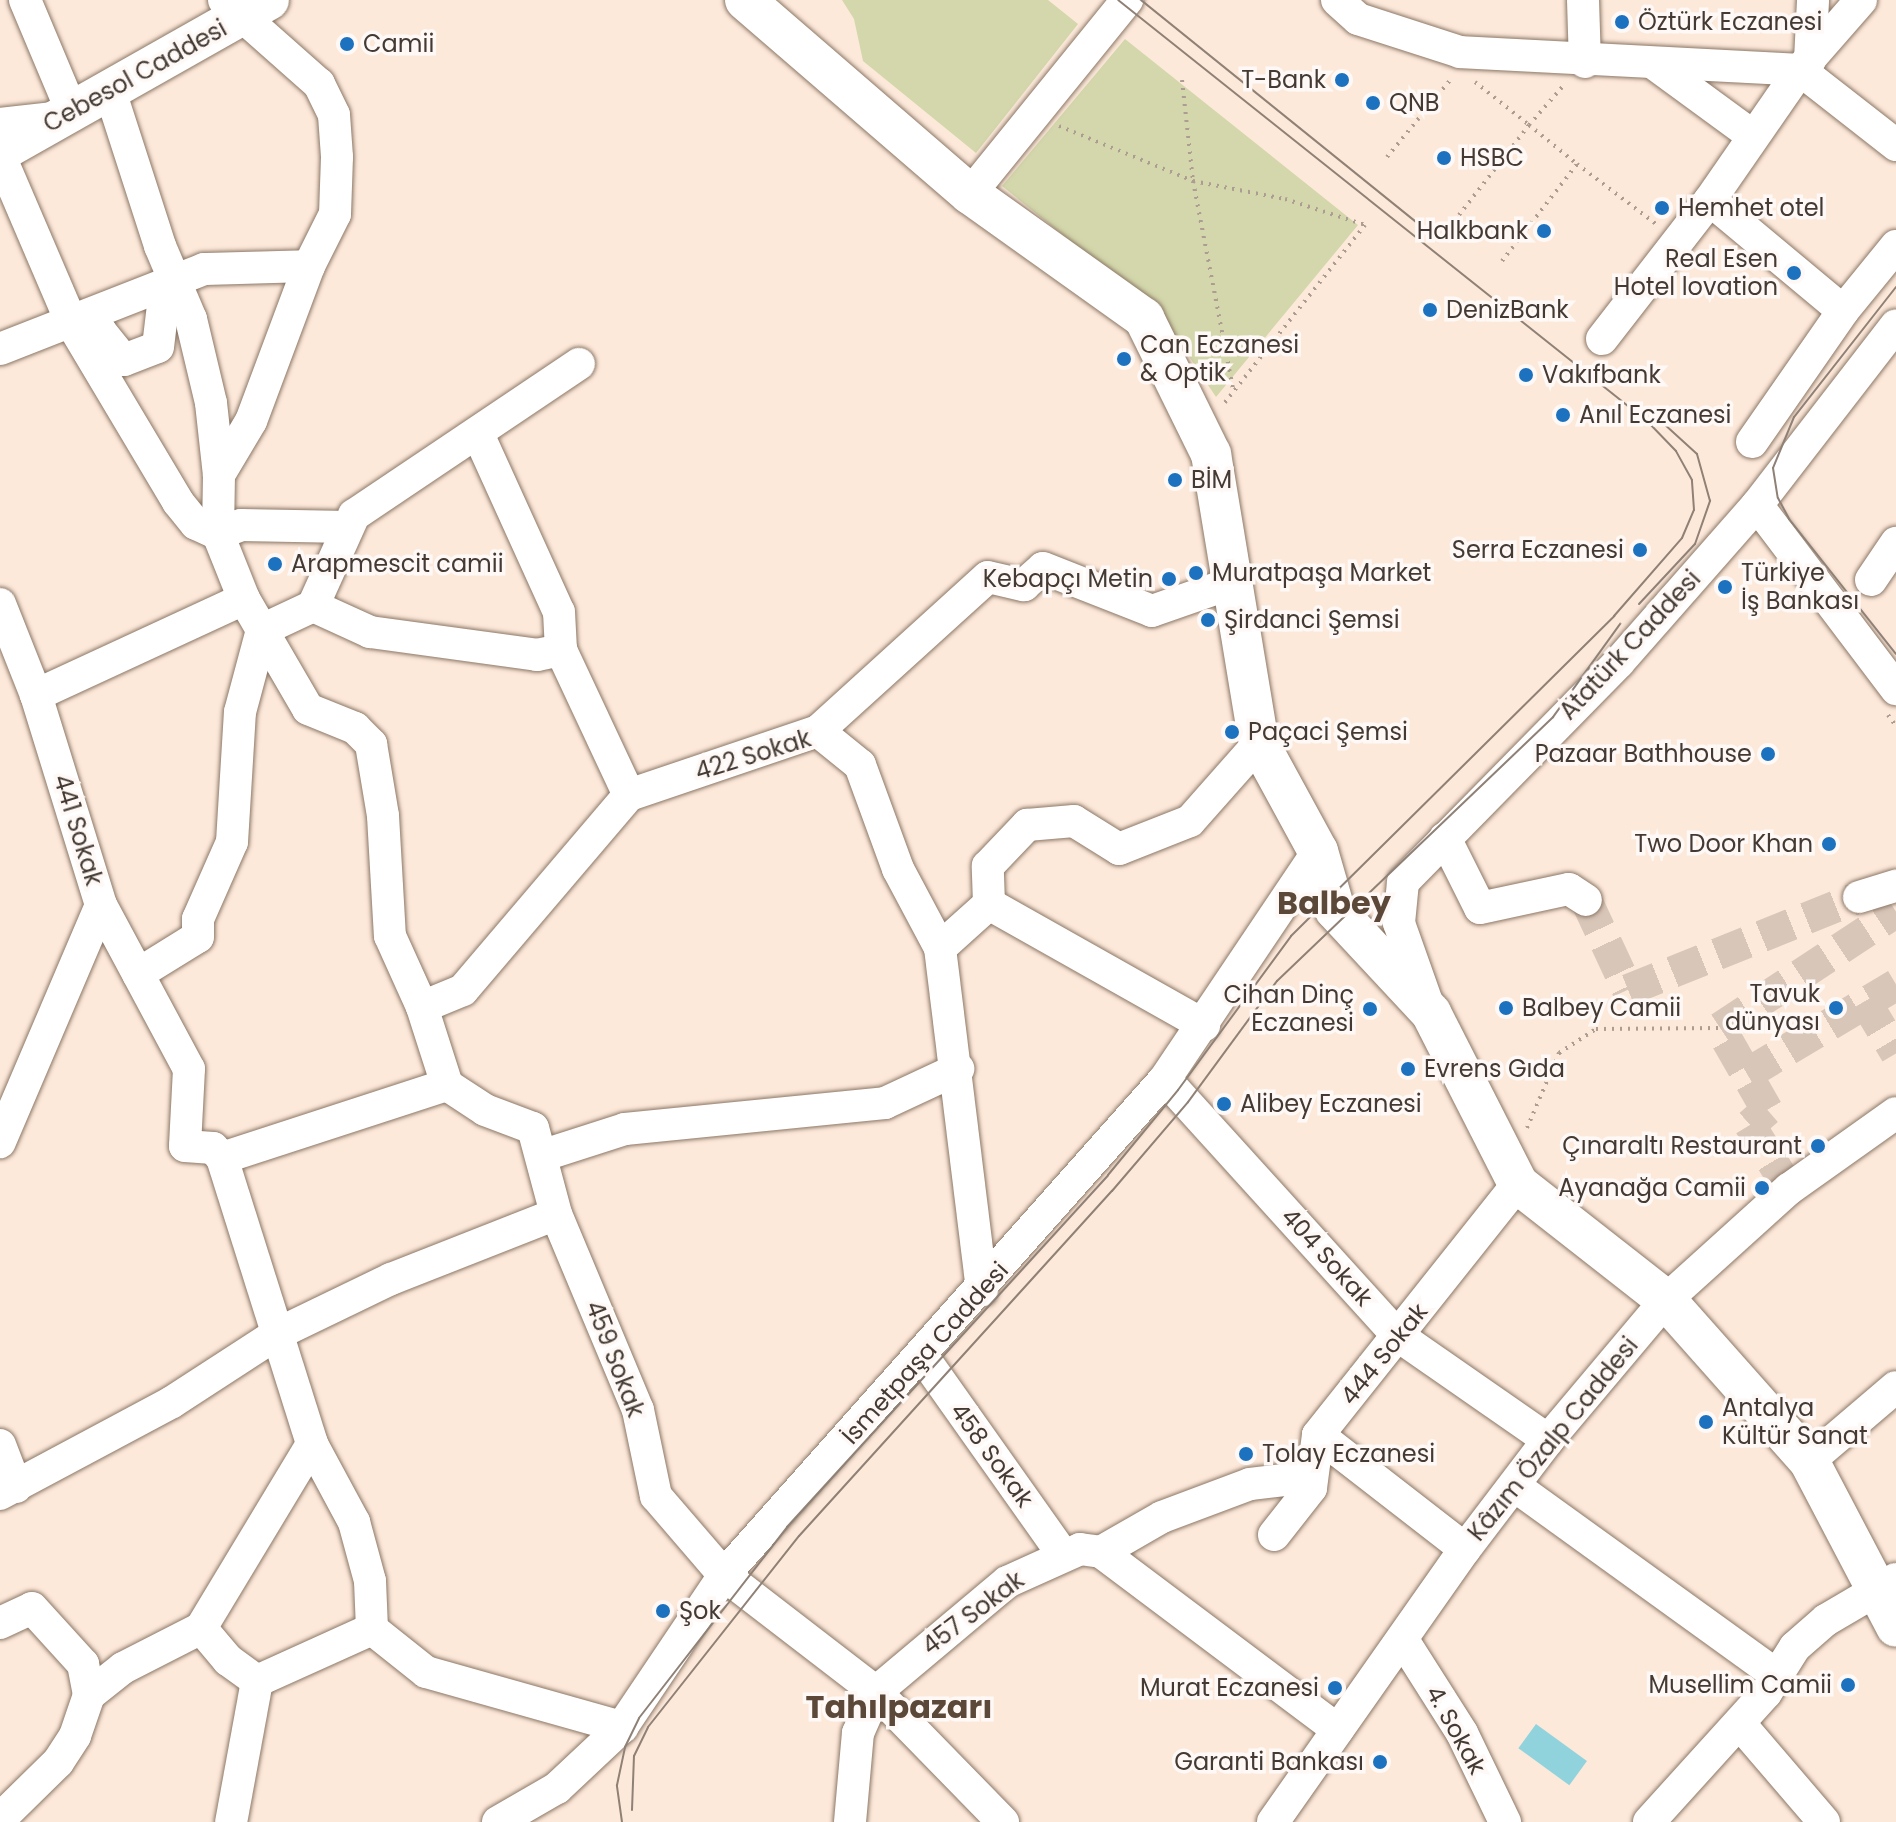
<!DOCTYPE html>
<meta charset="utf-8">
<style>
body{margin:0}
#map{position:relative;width:1896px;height:1822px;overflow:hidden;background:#fde9da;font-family:Poppins,sans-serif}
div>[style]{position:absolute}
.green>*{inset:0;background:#d3d7ab}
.water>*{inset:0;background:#91d3dd;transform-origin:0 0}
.minor-tunnel>*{height:32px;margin-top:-16px;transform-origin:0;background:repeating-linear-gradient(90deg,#d8c6b9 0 32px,transparent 0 48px)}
.path>*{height:4px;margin-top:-2px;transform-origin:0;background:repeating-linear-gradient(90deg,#ac9c91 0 2px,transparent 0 8px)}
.roads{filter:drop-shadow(0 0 2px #8c7766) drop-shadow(0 0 2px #8c7766)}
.minor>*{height:32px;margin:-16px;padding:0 16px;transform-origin:16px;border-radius:16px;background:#fff}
.major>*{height:40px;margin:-20px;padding:0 20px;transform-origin:20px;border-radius:20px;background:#fff}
.tram>*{height:2px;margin:-1px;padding:0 1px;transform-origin:1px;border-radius:1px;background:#8f8176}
.dots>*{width:22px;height:22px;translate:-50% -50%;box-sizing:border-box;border:4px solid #fef9f6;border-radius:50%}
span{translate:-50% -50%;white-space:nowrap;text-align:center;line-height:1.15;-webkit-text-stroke:7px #fef9f6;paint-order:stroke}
.poi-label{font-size:24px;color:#443a33}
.left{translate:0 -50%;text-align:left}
.right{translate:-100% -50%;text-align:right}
.street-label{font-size:24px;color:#443a33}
.district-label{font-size:32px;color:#5c4839;font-weight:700}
</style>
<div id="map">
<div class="green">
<i style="clip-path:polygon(842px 0,1048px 0,1078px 24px,976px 153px,863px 61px,854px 19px)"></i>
<i style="clip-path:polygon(1125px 39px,1358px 225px,1216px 397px,1160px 313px,1002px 186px)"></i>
</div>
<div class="water">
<i style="left:1536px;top:1724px;width:63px;height:30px;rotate:36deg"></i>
</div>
<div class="minor-tunnel">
<i style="left:1586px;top:900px;width:99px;rotate:65deg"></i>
<i style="left:1628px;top:990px;width:249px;rotate:-21.9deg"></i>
<i style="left:1865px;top:1001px;width:61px;rotate:59.2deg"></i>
<i style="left:1747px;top:1074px;width:174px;rotate:-30.9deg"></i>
<i style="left:1789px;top:1189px;width:75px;rotate:-121.4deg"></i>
<i style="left:1750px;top:1125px;width:23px;rotate:-41deg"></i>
<i style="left:1767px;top:1110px;width:95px;rotate:-119.8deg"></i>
<i style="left:1720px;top:1028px;width:211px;rotate:-33.4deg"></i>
</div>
<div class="path">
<i style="left:1182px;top:80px;width:102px;rotate:83.8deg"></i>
<i style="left:1193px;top:181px;width:212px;rotate:79.1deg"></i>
<i style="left:1475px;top:82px;width:69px;rotate:38.5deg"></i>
<i style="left:1529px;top:125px;width:53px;rotate:-48.8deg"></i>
<i style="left:1059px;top:126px;width:145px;rotate:22.3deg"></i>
<i style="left:1193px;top:181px;width:94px;rotate:11.1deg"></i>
<i style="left:1285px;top:199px;width:84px;rotate:18deg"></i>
<i style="left:1365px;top:225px;width:229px;rotate:128.3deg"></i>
<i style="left:1387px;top:157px;width:101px;rotate:-50.6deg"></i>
<i style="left:1459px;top:215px;width:114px;rotate:-52.1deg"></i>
<i style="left:1529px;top:125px;width:62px;rotate:39.1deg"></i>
<i style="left:1502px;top:261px;width:123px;rotate:-52.3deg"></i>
<i style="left:1577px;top:164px;width:99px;rotate:37.2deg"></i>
<i style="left:1888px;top:715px;width:14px;rotate:54deg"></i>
<i style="left:1527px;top:1128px;width:82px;rotate:-66.9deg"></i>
<i style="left:1559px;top:1053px;width:44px;rotate:-33deg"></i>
<i style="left:1596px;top:1029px;width:124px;rotate:-0.5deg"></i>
</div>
<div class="roads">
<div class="minor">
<i style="left:25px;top:0;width:121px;rotate:67.2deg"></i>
<i style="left:224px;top:0;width:127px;rotate:41.5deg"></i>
<i style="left:319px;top:84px;width:34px;rotate:64deg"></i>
<i style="left:334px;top:115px;width:42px;rotate:85.9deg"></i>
<i style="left:337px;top:157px;width:57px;rotate:92deg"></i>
<i style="left:335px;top:214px;width:58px;rotate:116.6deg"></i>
<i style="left:309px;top:266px;width:165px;rotate:110.5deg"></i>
<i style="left:251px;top:421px;width:63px;rotate:120.7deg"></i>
<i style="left:219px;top:475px;width:59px;rotate:91deg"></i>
<i style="left:218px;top:534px;width:25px;rotate:-21deg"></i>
<i style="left:241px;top:525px;width:107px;rotate:1.1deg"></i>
<i style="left:1337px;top:0;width:28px;rotate:42deg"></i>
<i style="left:1358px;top:19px;width:107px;rotate:17.9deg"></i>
<i style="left:1460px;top:52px;width:340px;rotate:3deg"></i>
<i style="left:1800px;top:70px;width:122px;rotate:38deg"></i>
<i style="left:1583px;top:0;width:62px;rotate:88.2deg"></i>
<i style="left:1810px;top:60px;width:60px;rotate:-87.1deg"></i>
<i style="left:1656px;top:65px;width:120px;rotate:36.2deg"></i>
<i style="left:110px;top:91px;width:163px;rotate:72.1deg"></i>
<i style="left:160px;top:246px;width:79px;rotate:67deg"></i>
<i style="left:191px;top:319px;width:86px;rotate:76.6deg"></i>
<i style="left:211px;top:403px;width:72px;rotate:83.7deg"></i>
<i style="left:0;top:124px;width:52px;rotate:-6.6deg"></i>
<i style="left:0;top:156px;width:183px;rotate:66.8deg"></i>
<i style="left:72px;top:324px;width:207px;rotate:59.2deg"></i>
<i style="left:178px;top:502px;width:28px;rotate:51deg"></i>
<i style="left:196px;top:524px;width:24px;rotate:24deg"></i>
<i style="left:218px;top:534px;width:70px;rotate:68.2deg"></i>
<i style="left:244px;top:599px;width:127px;rotate:59.8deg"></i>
<i style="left:308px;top:709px;width:51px;rotate:22deg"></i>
<i style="left:355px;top:728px;width:23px;rotate:45deg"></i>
<i style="left:371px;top:744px;width:73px;rotate:80.5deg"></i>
<i style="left:383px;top:816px;width:120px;rotate:86.7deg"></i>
<i style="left:390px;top:936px;width:78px;rotate:65.7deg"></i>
<i style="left:422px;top:1007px;width:82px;rotate:72.2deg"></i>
<i style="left:447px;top:1085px;width:45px;rotate:33.3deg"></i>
<i style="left:485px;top:1110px;width:51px;rotate:20.6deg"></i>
<i style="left:533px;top:1128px;width:89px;rotate:75deg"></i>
<i style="left:556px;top:1214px;width:212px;rotate:67.3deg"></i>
<i style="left:638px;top:1410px;width:88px;rotate:78.2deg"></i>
<i style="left:656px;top:1496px;width:104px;rotate:49.3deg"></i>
<i style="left:724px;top:1575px;width:192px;rotate:37.6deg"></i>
<i style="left:876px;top:1692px;width:182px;rotate:45.7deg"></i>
<i style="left:970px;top:194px;width:250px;rotate:-51deg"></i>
<i style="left:1710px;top:200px;width:173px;rotate:39.8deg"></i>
<i style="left:72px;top:324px;width:30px;rotate:15deg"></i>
<i style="left:101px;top:332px;width:36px;rotate:51deg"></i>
<i style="left:124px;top:360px;width:36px;rotate:-21deg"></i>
<i style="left:158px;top:347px;width:42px;rotate:-83.2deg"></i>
<i style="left:163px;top:305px;width:25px;rotate:-58deg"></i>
<i style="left:1602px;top:339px;width:176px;rotate:-52.2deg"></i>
<i style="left:1710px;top:200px;width:158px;rotate:-55.3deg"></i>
<i style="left:1800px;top:70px;width:93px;rotate:-48.9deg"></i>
<i style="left:0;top:349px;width:219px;rotate:-21.4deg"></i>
<i style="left:204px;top:269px;width:105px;rotate:-1.6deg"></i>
<i style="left:479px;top:436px;width:193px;rotate:65.6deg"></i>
<i style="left:559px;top:612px;width:38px;rotate:87deg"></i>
<i style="left:561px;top:650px;width:160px;rotate:64.9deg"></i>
<i style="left:629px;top:795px;width:200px;rotate:-18.7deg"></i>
<i style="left:818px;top:731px;width:54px;rotate:39deg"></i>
<i style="left:860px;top:765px;width:111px;rotate:69.9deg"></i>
<i style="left:898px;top:869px;width:89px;rotate:62deg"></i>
<i style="left:940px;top:948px;width:345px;rotate:83deg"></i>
<i style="left:1752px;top:442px;width:160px;rotate:-55.2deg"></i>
<i style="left:1843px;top:311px;width:84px;rotate:-50.8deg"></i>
<i style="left:1757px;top:505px;width:231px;rotate:52.9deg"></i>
<i style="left:1871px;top:580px;width:45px;rotate:-56deg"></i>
<i style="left:0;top:604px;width:98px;rotate:68.4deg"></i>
<i style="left:36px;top:695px;width:220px;rotate:72.8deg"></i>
<i style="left:101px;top:905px;width:258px;rotate:113.1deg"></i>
<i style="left:313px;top:606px;width:63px;rotate:24.5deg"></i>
<i style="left:370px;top:632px;width:169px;rotate:7.8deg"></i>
<i style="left:537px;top:655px;width:25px;rotate:-12deg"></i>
<i style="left:36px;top:695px;width:229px;rotate:-24.8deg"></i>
<i style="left:818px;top:731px;width:229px;rotate:-42.2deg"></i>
<i style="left:988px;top:577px;width:37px;rotate:13deg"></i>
<i style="left:1024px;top:585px;width:25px;rotate:-42deg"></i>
<i style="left:1043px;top:568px;width:117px;rotate:21.5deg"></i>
<i style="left:1152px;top:611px;width:85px;rotate:-19.3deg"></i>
<i style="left:1445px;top:838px;width:78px;rotate:63.4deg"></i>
<i style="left:1480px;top:908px;width:91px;rotate:-12.1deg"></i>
<i style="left:1569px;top:889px;width:20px;rotate:33deg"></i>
<i style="left:1859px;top:897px;width:39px;rotate:-17deg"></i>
<i style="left:989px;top:904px;width:247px;rotate:29.4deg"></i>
<i style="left:101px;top:905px;width:186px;rotate:61.8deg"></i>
<i style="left:189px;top:1069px;width:77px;rotate:93deg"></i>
<i style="left:185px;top:1146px;width:28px;rotate:4deg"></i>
<i style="left:213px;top:1148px;width:13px;rotate:48deg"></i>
<i style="left:222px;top:1158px;width:300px;rotate:72.5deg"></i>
<i style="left:312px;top:1444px;width:89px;rotate:61.7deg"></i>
<i style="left:354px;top:1522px;width:61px;rotate:74.8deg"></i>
<i style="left:370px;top:1581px;width:48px;rotate:87.6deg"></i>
<i style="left:372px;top:1629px;width:69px;rotate:38.5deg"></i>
<i style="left:426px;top:1672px;width:204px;rotate:15.7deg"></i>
<i style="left:940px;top:948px;width:66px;rotate:-41.9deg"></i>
<i style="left:989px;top:904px;width:38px;rotate:-92deg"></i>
<i style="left:988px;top:866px;width:57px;rotate:-46.4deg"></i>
<i style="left:1027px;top:825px;width:47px;rotate:-4.9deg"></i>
<i style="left:1074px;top:821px;width:53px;rotate:31.9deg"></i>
<i style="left:1119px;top:849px;width:76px;rotate:-21.5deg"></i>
<i style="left:1190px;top:821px;width:104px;rotate:-48.5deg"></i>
<i style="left:138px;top:974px;width:70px;rotate:-31.7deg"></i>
<i style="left:198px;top:937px;width:18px;rotate:-90deg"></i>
<i style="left:198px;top:919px;width:84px;rotate:-66.2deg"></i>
<i style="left:232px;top:842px;width:130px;rotate:-86.5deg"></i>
<i style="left:240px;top:712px;width:85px;rotate:-75deg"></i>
<i style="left:262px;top:630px;width:56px;rotate:-25.2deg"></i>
<i style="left:313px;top:606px;width:100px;rotate:-65.7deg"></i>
<i style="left:354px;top:515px;width:271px;rotate:-33.9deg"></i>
<i style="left:1428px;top:1005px;width:87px;rotate:-109.5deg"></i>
<i style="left:1399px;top:923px;width:41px;rotate:-84.4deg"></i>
<i style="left:1403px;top:882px;width:308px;rotate:-45.5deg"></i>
<i style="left:1619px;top:662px;width:209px;rotate:-48.7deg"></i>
<i style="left:1757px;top:505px;width:227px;rotate:-52.3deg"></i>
<i style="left:422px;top:1007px;width:44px;rotate:-22.5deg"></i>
<i style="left:463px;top:990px;width:256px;rotate:-49.6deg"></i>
<i style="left:1165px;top:1079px;width:345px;rotate:47.8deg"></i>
<i style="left:1397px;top:1335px;width:184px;rotate:34.8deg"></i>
<i style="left:544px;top:1155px;width:85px;rotate:-17.8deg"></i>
<i style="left:625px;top:1129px;width:261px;rotate:-5.7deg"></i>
<i style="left:885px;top:1103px;width:81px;rotate:-25deg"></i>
<i style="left:222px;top:1158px;width:237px;rotate:-18deg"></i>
<i style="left:923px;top:1357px;width:240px;rotate:54.7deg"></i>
<i style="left:1318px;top:1435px;width:186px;rotate:37.8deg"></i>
<i style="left:0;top:1445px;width:45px;rotate:69.1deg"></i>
<i style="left:1809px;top:1461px;width:114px;rotate:-40.4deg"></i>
<i style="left:1516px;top:1487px;width:319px;rotate:35.8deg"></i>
<i style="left:0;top:1494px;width:195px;rotate:-28.1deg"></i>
<i style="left:172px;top:1402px;width:123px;rotate:-33deg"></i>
<i style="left:275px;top:1335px;width:129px;rotate:-25.8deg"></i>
<i style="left:391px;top:1279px;width:177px;rotate:-21.5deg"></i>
<i style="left:1274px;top:1535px;width:60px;rotate:-51.8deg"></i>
<i style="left:1311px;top:1488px;width:53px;rotate:-82.5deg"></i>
<i style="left:1318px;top:1435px;width:321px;rotate:-51.5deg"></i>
<i style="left:1101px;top:1552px;width:70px;rotate:-29.8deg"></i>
<i style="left:1162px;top:1517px;width:94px;rotate:-20.6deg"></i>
<i style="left:1250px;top:1484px;width:60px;rotate:-6.7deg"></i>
<i style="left:0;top:1623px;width:35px;rotate:-25deg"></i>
<i style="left:32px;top:1608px;width:76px;rotate:47.7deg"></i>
<i style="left:83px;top:1664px;width:32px;rotate:79deg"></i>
<i style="left:89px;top:1695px;width:43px;rotate:108.9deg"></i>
<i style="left:75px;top:1736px;width:31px;rotate:123deg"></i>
<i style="left:58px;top:1762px;width:81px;rotate:135.5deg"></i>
<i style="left:201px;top:1628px;width:42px;rotate:49.8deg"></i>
<i style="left:228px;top:1660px;width:36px;rotate:36deg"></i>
<i style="left:257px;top:1681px;width:143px;rotate:100.4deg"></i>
<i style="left:1403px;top:1640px;width:110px;rotate:57.6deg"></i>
<i style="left:1462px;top:1733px;width:99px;rotate:64.2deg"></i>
<i style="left:257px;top:1681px;width:126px;rotate:-24.3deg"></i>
<i style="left:89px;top:1695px;width:43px;rotate:-38.5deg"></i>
<i style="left:123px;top:1668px;width:88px;rotate:-27.1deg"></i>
<i style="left:201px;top:1628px;width:215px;rotate:-58.9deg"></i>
<i style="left:1740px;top:1724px;width:129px;rotate:49.4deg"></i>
<i style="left:498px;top:1822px;width:68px;rotate:-30deg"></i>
<i style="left:557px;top:1788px;width:89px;rotate:-43.2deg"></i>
<i style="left:622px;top:1727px;width:183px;rotate:-56.1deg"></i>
<i style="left:724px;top:1575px;width:664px;rotate:-48.36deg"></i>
<i style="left:1165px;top:1079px;width:275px;rotate:-56.1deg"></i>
<i style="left:850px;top:1822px;width:89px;rotate:-84.9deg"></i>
<i style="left:858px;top:1733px;width:45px;rotate:-66.3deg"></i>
<i style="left:876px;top:1692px;width:171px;rotate:-40deg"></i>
<i style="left:1007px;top:1582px;width:80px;rotate:-24.3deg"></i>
<i style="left:1080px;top:1549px;width:21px;rotate:8deg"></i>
<i style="left:1101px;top:1552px;width:296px;rotate:36.9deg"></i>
<i style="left:1273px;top:1822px;width:334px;rotate:-54.9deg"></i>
<i style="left:1465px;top:1549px;width:137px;rotate:-52.7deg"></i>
<i style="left:1548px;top:1440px;width:183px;rotate:-49.9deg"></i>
<i style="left:1666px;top:1300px;width:166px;rotate:-42.1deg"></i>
<i style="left:1789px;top:1189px;width:131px;rotate:-35.4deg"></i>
<i style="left:1649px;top:1822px;width:174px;rotate:-47.8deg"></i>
<i style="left:1766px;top:1693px;width:54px;rotate:-57.8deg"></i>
<i style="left:1795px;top:1647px;width:41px;rotate:-41.1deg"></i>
<i style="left:1826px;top:1620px;width:81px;rotate:-30.4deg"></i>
</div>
<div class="major">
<i style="left:745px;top:0;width:297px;rotate:40.8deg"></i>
<i style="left:970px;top:194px;width:214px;rotate:35.5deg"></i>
<i style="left:1144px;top:318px;width:152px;rotate:63.8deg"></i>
<i style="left:1211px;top:454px;width:293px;rotate:80.6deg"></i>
<i style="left:1259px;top:743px;width:123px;rotate:61.4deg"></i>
<i style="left:1318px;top:851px;width:61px;rotate:73.9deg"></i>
<i style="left:1335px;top:910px;width:141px;rotate:47deg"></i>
<i style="left:1431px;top:1013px;width:192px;rotate:63deg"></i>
<i style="left:1518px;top:1184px;width:188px;rotate:38.1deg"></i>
<i style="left:1666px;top:1300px;width:215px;rotate:48.4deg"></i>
<i style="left:1809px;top:1461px;width:187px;rotate:62.3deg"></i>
<i style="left:0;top:152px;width:309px;rotate:-29.5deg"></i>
</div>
</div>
<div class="tram">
<i style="left:1141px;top:0;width:379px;rotate:38.9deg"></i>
<i style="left:1896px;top:287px;width:165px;rotate:128.1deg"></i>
<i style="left:1794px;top:417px;width:55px;rotate:112.4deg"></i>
<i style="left:1773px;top:468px;width:30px;rotate:81deg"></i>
<i style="left:1778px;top:498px;width:24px;rotate:62deg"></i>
<i style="left:1789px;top:519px;width:172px;rotate:51.6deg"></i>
<i style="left:1639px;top:604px;width:82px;rotate:-47deg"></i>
<i style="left:1695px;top:544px;width:46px;rotate:-70.8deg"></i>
<i style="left:1710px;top:501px;width:49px;rotate:-105.5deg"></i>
<i style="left:1697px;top:454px;width:62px;rotate:-137.6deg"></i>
<i style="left:632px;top:1810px;width:54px;rotate:-87.9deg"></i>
<i style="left:634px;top:1756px;width:32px;rotate:-64deg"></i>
<i style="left:648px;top:1727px;width:243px;rotate:-51.7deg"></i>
<i style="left:799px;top:1536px;width:466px;rotate:-47.8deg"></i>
<i style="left:1112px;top:1191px;width:117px;rotate:-49.5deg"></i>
<i style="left:1188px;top:1102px;width:150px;rotate:-53.7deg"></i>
<i style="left:1277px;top:981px;width:382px;rotate:-43.7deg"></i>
<i style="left:1553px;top:717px;width:115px;rotate:-54.2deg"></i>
<i style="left:622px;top:1822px;width:37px;rotate:-98deg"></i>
<i style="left:617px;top:1785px;width:39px;rotate:-78deg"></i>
<i style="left:625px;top:1747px;width:32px;rotate:-64deg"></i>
<i style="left:639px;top:1718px;width:242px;rotate:-52.2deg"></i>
<i style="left:787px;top:1527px;width:476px;rotate:-47.6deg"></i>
<i style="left:1108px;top:1175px;width:110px;rotate:-50.5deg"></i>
<i style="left:1178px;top:1090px;width:191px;rotate:-53.7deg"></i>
<i style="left:1291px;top:936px;width:455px;rotate:-44.7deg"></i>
<i style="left:1614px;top:616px;width:103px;rotate:-48.9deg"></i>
<i style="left:1682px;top:538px;width:30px;rotate:-67deg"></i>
<i style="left:1694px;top:510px;width:30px;rotate:-94deg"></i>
<i style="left:1692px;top:480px;width:33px;rotate:-119deg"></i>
<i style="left:1676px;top:451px;width:40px;rotate:-134deg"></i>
<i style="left:1648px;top:422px;width:677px;rotate:-141.47deg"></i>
</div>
<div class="dots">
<i style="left:1622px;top:22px;background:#1c72bf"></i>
<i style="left:347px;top:44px;background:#1c72bf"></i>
<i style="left:1342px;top:80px;background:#1c72bf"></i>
<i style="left:1373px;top:103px;background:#1c72bf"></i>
<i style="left:1444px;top:158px;background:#1c72bf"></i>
<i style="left:1662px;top:208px;background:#1c72bf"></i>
<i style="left:1544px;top:231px;background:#1c72bf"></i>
<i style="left:1794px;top:273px;background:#1c72bf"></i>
<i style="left:1430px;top:310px;background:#1c72bf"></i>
<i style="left:1124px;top:359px;background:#1c72bf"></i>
<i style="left:1526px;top:375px;background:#1c72bf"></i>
<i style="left:1563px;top:415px;background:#1c72bf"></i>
<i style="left:1175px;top:480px;background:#1c72bf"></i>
<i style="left:1640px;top:550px;background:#1c72bf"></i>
<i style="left:275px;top:564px;background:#1c72bf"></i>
<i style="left:1196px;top:573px;background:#1c72bf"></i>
<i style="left:1169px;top:579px;background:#1c72bf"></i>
<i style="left:1725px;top:587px;background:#1c72bf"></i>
<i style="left:1208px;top:620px;background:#1c72bf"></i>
<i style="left:1232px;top:732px;background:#1c72bf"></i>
<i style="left:1768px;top:754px;background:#1c72bf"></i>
<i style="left:1829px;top:844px;background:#1c72bf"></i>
<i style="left:1506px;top:1008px;background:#1c72bf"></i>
<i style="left:1836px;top:1008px;background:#1c72bf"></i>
<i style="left:1370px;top:1009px;background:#1c72bf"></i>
<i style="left:1408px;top:1069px;background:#1c72bf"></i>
<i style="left:1224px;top:1104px;background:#1c72bf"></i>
<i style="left:1818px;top:1146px;background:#1c72bf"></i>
<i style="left:1762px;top:1188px;background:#1c72bf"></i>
<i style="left:1706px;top:1422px;background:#1c72bf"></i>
<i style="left:1246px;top:1454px;background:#1c72bf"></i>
<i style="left:663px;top:1611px;background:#1c72bf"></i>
<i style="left:1848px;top:1685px;background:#1c72bf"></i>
<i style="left:1335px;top:1688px;background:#1c72bf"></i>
<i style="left:1380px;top:1762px;background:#1c72bf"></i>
</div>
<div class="poi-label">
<span class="left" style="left:1638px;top:22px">Öztürk Eczanesi</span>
<span class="left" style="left:363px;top:44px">Camii</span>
<span class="right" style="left:1326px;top:80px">T-Bank</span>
<span class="left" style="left:1389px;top:103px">QNB</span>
<span class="left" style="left:1460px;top:158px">HSBC</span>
<span class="left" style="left:1678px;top:208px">Hemhet otel</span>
<span class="right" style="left:1528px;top:231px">Halkbank</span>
<span class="right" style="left:1778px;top:273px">Real Esen<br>Hotel lovation</span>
<span class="left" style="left:1446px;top:310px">DenizBank</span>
<span class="left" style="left:1140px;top:359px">Can Eczanesi<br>&amp; Optik</span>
<span class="left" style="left:1542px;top:375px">Vakıfbank</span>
<span class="left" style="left:1579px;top:415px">Anıl Eczanesi</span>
<span class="left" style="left:1191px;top:480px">BİM</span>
<span class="right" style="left:1624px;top:550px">Serra Eczanesi</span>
<span class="left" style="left:291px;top:564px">Arapmescit camii</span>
<span class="left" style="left:1212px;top:573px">Muratpaşa Market</span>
<span class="left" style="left:1741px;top:587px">Türkiye<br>İş Bankası</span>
<span class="right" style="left:1153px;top:579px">Kebapçı Metin</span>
<span class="left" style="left:1224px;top:620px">Şirdanci Şemsi</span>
<span class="left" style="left:1248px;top:732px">Paçaci Şemsi</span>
<span class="right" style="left:1752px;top:754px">Pazaar Bathhouse</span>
<span class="right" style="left:1813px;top:844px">Two Door Khan</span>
<span class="right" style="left:1820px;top:1008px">Tavuk<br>dünyası</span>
<span class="right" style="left:1354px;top:1009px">Cihan Dinç<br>Eczanesi</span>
<span class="left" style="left:1522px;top:1008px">Balbey Camii</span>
<span class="left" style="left:1424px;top:1069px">Evrens Gıda</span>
<span class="left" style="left:1240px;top:1104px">Alibey Eczanesi</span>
<span class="right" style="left:1802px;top:1146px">Çınaraltı Restaurant</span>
<span class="right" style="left:1746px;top:1188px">Ayanağa Camii</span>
<span class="left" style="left:1722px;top:1422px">Antalya<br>Kültür Sanat</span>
<span class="left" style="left:1262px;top:1454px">Tolay Eczanesi</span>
<span class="left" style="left:679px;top:1611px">Şok</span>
<span class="right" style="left:1832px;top:1685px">Musellim Camii</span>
<span class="right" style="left:1319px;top:1688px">Murat Eczanesi</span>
<span class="right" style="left:1364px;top:1762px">Garanti Bankası</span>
</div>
<div class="street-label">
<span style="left:135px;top:76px;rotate:-29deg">Cebesol Caddesi</span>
<span style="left:1630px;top:645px;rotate:-47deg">Atatürk Caddesi</span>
<span style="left:753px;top:755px;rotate:-17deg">422 Sokak</span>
<span style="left:78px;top:830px;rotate:73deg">441 Sokak</span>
<span style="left:1327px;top:1257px;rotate:48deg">404 Sokak</span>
<span style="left:925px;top:1353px;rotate:-48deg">İsmetpaşa Caddesi</span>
<span style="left:1384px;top:1354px;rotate:-51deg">444 Sokak</span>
<span style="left:615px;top:1359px;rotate:69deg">459 Sokak</span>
<span style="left:1553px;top:1439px;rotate:-51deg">Kâzım Özalp Caddesi</span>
<span style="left:992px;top:1455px;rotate:54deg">458 Sokak</span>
<span style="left:973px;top:1613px;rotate:-37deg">457 Sokak</span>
<span style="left:1456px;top:1730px;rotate:61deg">4. Sokak</span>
</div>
<div class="district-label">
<span style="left:1334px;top:903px">Balbey</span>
<span style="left:899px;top:1707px">Tahılpazarı</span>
</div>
</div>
